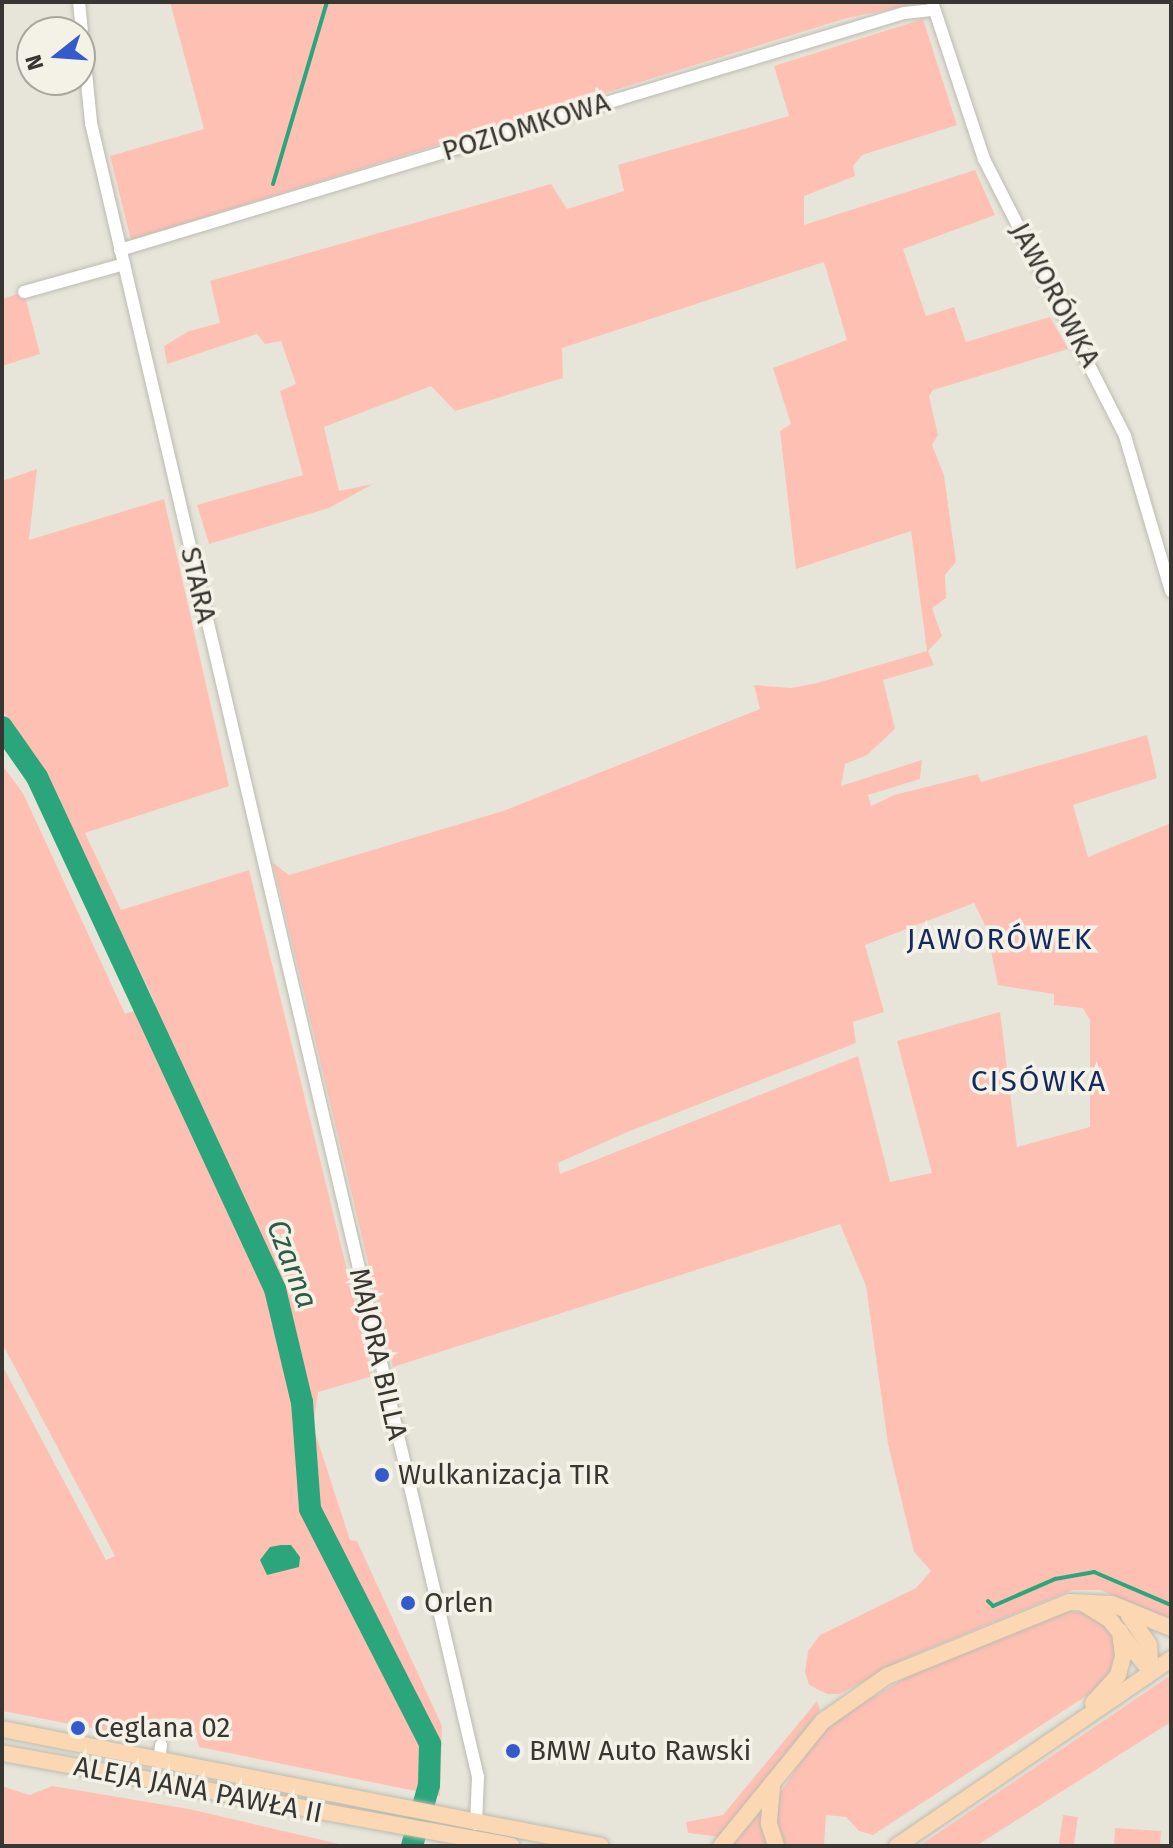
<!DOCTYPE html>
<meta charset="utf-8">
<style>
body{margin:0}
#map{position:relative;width:1173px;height:1848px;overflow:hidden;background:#e7e5da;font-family:"Fira Sans",sans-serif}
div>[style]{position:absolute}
.green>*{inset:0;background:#ffc0b4;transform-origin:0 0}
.water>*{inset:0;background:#2ba67c}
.stream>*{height:4px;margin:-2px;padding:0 2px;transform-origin:2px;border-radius:2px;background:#2ba67c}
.river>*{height:22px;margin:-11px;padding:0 11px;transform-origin:11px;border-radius:11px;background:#2ba67c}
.roads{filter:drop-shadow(0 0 2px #bcbbb0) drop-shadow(0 0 2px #bcbbb0)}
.minor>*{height:12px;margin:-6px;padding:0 6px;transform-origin:6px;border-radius:6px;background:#fff}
.major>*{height:16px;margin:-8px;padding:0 8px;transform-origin:8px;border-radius:8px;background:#fbd7b3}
.dots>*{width:22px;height:22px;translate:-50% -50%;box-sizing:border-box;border:4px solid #f4f2e7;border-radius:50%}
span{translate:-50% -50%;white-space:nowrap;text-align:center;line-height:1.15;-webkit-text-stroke:7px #f4f2e7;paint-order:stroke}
.street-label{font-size:28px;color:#373632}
.poi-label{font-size:28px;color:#373632}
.left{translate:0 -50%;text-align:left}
.neighbourhood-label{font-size:30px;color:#15295f;letter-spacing:2px}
.water-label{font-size:30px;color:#2c5b48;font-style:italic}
.frame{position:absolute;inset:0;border:4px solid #373632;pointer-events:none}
.north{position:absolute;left:16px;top:16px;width:80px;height:80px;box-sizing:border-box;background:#f4f2e7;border:2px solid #a8a79f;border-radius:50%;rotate:253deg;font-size:22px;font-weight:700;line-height:32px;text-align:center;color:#373632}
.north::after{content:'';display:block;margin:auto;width:28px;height:36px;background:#335bcb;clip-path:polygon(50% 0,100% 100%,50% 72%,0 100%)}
</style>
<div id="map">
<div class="green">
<i style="clip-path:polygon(170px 2px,920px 2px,920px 3px,847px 18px,131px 240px,110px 156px,204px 129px)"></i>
<i style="clip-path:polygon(evenodd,923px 19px,957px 125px,862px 155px,853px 166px,855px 176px,804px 196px,804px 225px,975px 170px,995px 215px,903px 249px,926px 316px,954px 307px,966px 342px,1050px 317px,1068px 349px,933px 390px,929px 396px,938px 435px,932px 445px,944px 475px,956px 562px,945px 575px,946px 598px,932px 608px,942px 636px,928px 651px,934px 665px,883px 680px,895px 729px,867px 755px,845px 764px,841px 786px,922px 760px,920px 779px,868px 795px,871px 806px,894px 795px,978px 774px,981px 782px,1147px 735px,1157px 778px,1073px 805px,1088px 857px,1171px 823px,1171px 1623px,1101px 1590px,1072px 1590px,908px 1657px,840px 1694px,827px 1694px,809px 1685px,805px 1672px,808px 1651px,820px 1635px,916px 1588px,931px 1571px,914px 1552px,888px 1444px,866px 1286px,840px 1224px,393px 1367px,273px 863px,289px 875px,503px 811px,760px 709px,754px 685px,791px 688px,817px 683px,927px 651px,911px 531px,796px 569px,780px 431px,791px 424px,773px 368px,847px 340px,824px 262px,562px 348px,563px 378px,455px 411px,431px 386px,324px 427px,339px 491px,373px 484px,329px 508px,209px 544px,197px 505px,303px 475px,280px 391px,296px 384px,281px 341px,265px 344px,257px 334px,167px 364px,164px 346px,189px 331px,220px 323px,210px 281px,551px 184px,567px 209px,624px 191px,618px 165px,789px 116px,774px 66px,923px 19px,974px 903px,986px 927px,998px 985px,1054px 994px,1054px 1005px,1083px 1008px,1090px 1020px,1090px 1127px,1017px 1147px,1000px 1012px,897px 1041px,932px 1173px,890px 1182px,858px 1056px,560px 1174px,558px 1163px,625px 1133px,856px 1043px,853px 1022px,884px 1012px,865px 945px,974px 903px)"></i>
<i style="clip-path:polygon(24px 292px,40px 354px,2px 366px,2px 299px)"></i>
<i style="clip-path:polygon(37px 469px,29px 540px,164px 499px,229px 786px,85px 833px,121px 910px,249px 870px,373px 1376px,318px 1392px,313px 1426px,350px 1540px,357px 1541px,442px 1726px,440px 1796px,199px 1747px,193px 1725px,177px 1718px,158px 1719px,155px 1740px,2px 1711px,2px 1365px,106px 1560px,115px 1556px,2px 1343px,2px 765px,23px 793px,125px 1014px,155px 1003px,41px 767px,2px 710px,2px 481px)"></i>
<i style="clip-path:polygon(1066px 1611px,1091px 1614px,1111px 1630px,1118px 1650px,1114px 1670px,1100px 1687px,873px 1835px,859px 1831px,846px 1817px,826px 1815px,824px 1846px,784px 1845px,774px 1811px,778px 1796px,816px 1739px,847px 1712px,926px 1666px)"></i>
<i style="clip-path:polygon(1171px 1675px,1171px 1722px,976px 1846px,919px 1846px)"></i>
<i style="clip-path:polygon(817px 1701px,820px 1710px,721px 1837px,688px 1833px,686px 1822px,723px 1815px)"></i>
<i style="clip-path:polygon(2px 1786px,30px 1795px,52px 1786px,189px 1809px,348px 1846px,2px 1846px)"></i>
<i style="clip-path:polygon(762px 1810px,770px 1846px,730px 1846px,760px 1811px)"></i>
<i style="left:1063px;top:1815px;width:15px;height:30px;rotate:8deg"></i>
<i style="clip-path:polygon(1115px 1828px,1161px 1831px,1160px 1846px,1114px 1846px)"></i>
</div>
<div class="water">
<i style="clip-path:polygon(281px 1545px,291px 1545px,300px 1557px,299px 1567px,267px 1575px,260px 1560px,270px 1547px)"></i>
</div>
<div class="stream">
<i style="left:273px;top:184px;width:190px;rotate:-73.5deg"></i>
<i style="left:988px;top:1601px;width:7px;rotate:45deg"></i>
<i style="left:993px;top:1606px;width:68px;rotate:-23.5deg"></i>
<i style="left:1055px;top:1579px;width:40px;rotate:-10deg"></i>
<i style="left:1094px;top:1572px;width:84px;rotate:23.2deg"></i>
</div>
<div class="river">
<i style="left:2px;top:727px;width:61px;rotate:55deg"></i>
<i style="left:37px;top:777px;width:565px;rotate:65.07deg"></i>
<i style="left:275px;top:1289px;width:116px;rotate:76.6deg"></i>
<i style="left:302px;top:1402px;width:107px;rotate:85.7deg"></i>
<i style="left:310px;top:1509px;width:264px;rotate:62.9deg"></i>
<i style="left:430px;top:1744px;width:41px;rotate:91.4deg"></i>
<i style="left:429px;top:1785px;width:63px;rotate:105.6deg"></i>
</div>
<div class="roads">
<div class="minor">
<i style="left:79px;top:2px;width:122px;rotate:84.3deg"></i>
<i style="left:91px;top:123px;width:1699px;rotate:76.83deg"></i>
<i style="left:478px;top:1777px;width:47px;rotate:92.4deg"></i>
<i style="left:933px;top:5px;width:162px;rotate:71.7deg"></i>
<i style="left:984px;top:159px;width:311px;rotate:63deg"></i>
<i style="left:1125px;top:436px;width:162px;rotate:73.5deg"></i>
<i style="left:120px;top:250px;width:819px;rotate:-16.82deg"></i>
<i style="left:904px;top:13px;width:30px;rotate:-6deg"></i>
<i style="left:24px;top:292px;width:104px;rotate:-15.6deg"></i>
<i style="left:159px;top:1762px;width:17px;rotate:-83deg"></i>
</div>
<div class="major">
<i style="left:1083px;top:1603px;width:32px;rotate:32deg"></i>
<i style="left:1110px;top:1620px;width:66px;rotate:51.7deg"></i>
<i style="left:1129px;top:1616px;width:35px;rotate:55deg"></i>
<i style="left:1149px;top:1645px;width:27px;rotate:86deg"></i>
<i style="left:1093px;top:1703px;width:38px;rotate:-48deg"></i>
<i style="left:1118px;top:1675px;width:20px;rotate:-75deg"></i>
<i style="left:1123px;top:1656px;width:25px;rotate:-97deg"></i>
<i style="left:2px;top:1729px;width:610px;rotate:11.05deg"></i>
<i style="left:2px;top:1753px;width:518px;rotate:10.33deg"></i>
<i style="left:772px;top:1787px;width:37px;rotate:95deg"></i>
<i style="left:769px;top:1824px;width:23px;rotate:72deg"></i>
<i style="left:721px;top:1846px;width:161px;rotate:-50.8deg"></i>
<i style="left:823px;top:1721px;width:78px;rotate:-35.1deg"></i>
<i style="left:887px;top:1676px;width:196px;rotate:-22.1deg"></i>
<i style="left:1069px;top:1602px;width:43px;rotate:2.7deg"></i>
<i style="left:1112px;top:1604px;width:64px;rotate:22.1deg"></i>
<i style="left:897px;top:1846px;width:332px;rotate:-34.3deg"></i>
</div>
</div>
<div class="dots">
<i style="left:382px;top:1475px;background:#335bcb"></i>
<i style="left:408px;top:1603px;background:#335bcb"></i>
<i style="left:78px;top:1728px;background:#335bcb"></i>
<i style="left:513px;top:1751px;background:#335bcb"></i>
</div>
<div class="street-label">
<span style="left:526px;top:127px;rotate:-17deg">POZIOMKOWA</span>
<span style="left:1055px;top:295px;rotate:62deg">JAWORÓWKA</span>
<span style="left:198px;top:585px;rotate:77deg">STARA</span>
<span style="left:378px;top:1354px;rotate:77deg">MAJORA BILLA</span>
<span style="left:198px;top:1790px;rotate:11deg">ALEJA JANA PAWŁA II</span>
</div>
<div class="poi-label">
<span class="left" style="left:398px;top:1475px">Wulkanizacja TIR</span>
<span class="left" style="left:424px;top:1603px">Orlen</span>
<span class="left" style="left:94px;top:1728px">Ceglana 02</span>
<span class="left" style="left:529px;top:1751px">BMW Auto Rawski</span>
</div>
<div class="neighbourhood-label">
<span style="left:1000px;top:939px">JAWORÓWEK</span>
<span style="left:1039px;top:1081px">CISÓWKA</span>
</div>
<div class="water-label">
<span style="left:292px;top:1264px;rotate:69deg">Czarna</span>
</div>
<div class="frame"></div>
<div class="north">N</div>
</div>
